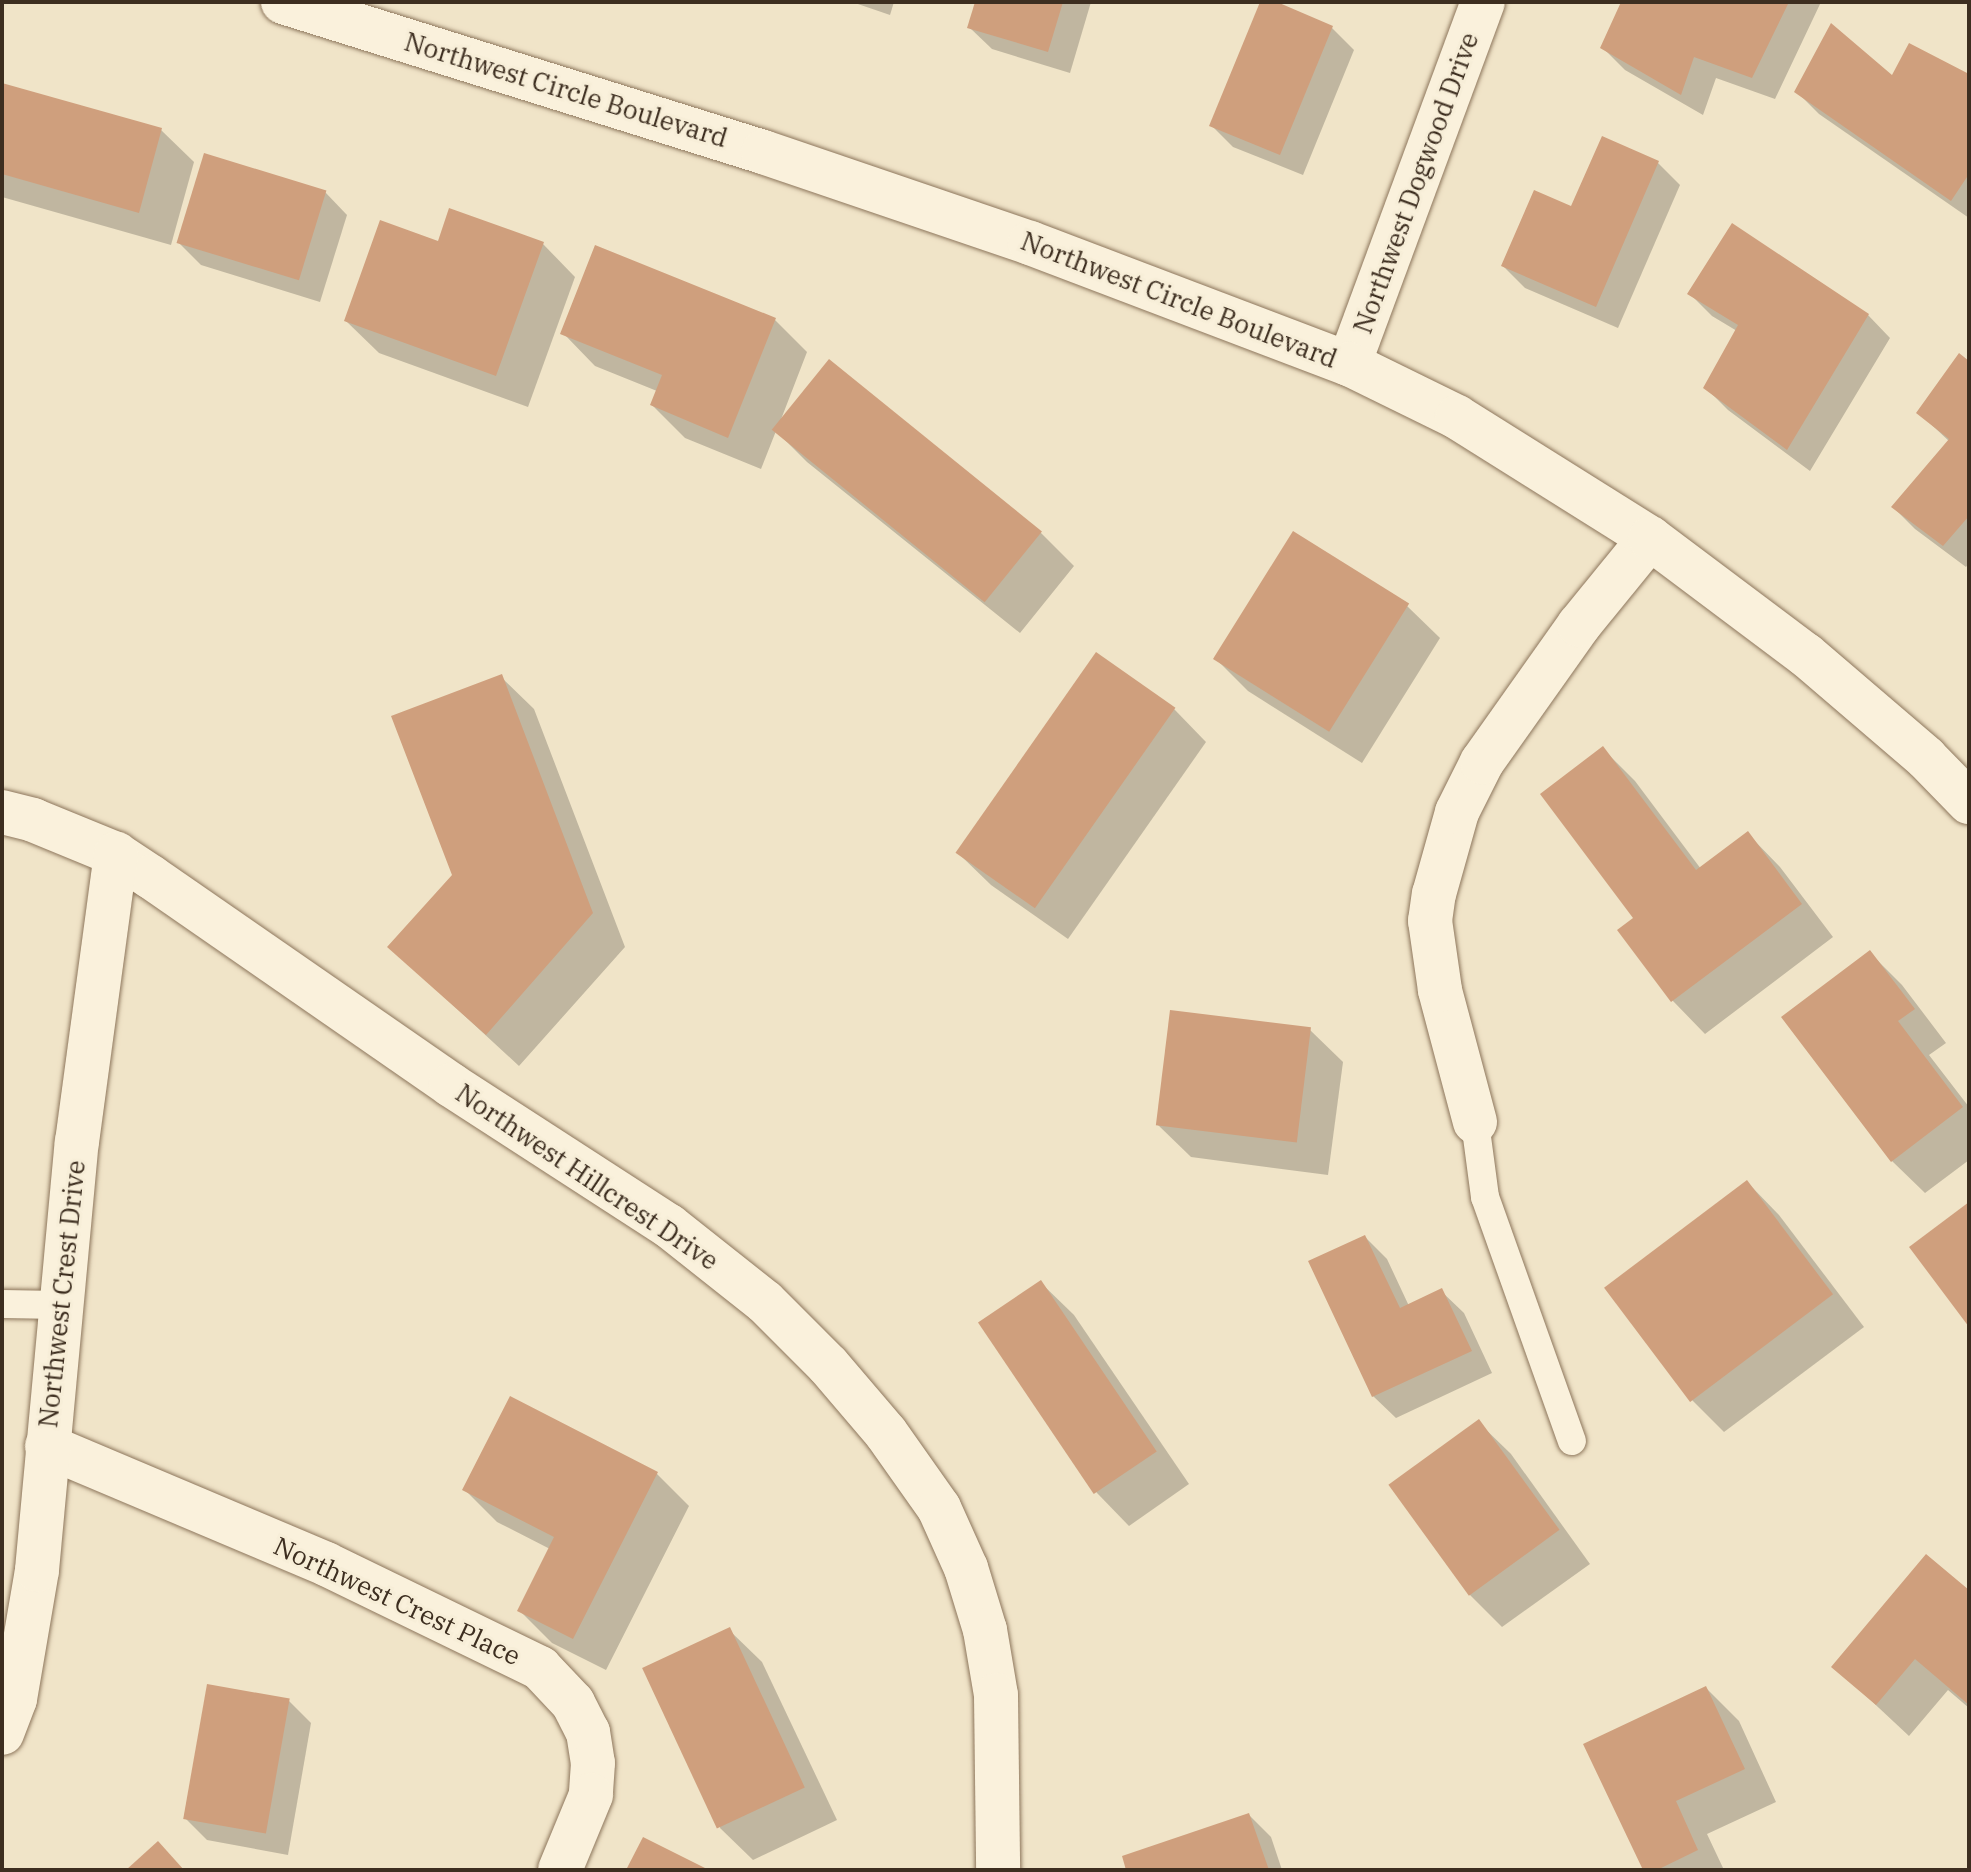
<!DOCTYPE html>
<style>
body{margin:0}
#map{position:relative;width:1971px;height:1872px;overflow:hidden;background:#f0e4c8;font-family:"IBM Plex Serif",serif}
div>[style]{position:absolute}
.shadow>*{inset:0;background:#0003}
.building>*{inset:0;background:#cf9f7d;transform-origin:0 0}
.roads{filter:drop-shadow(0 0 2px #8d765c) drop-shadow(0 0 2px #8d765c)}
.lane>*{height:28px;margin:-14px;padding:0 14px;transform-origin:14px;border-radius:14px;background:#faf1dc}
.street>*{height:44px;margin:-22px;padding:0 22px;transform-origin:22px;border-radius:22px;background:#faf1dc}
.secondary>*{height:44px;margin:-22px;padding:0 22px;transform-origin:22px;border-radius:22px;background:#faf1dc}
span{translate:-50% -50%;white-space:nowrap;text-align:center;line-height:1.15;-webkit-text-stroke:6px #f7eed8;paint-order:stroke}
.street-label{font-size:26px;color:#3d2e20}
.frame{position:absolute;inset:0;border:4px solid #3d2e20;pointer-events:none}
</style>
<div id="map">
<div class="shadow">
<i style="clip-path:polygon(852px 2px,894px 2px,890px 15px)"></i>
<i style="clip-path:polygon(977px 2px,1091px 2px,1070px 73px,992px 49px,969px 27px)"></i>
<i style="clip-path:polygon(1262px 2px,1272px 2px,1332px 28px,1354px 50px,1303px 175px,1233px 147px,1211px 125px)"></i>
<i style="clip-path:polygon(1624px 2px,1821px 2px,1775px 99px,1716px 78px,1703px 115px,1625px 70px,1603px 48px)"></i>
<i style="clip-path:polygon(1969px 77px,1969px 218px,1819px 114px,1797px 92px)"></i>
<i style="clip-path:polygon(2px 85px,161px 130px,194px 162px,171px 245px,2px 197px)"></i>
<i style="clip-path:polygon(1658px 163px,1680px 185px,1618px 328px,1525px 288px,1503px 266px,1572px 209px)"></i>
<i style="clip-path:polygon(325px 192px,347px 215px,320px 302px,201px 265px,179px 243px)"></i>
<i style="clip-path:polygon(1733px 226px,1868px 315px,1890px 338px,1810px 471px,1728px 410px,1706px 388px,1737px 331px,1712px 316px,1690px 294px)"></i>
<i style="clip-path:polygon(440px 243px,543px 244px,575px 277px,528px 407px,379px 353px,346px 321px)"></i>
<i style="clip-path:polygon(775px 320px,807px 352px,780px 422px,829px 362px,1041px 533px,1074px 566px,1020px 633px,807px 462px,776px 431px,761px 469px,685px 438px,652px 405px,657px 391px,595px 366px,563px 333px)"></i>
<i style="clip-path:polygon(1969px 364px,1969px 563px,1966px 567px,1915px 529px,1893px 507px,1950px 442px,1919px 413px)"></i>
<i style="clip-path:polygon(1407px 606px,1440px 638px,1362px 763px,1248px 691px,1215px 658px)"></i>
<i style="clip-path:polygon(501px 677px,534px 709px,625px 947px,519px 1066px,390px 947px,454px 875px)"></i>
<i style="clip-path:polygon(1174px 709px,1206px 742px,1068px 939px,991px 885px,958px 853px)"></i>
<i style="clip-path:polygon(1603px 749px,1635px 781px,1701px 869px,1748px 834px,1780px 867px,1833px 937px,1705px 1034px,1673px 1001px,1620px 931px,1636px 918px)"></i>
<i style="clip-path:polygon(1870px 953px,1902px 985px,1946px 1043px,1929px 1055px,1969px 1107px,1969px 1160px,1925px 1193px,1892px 1161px)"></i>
<i style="clip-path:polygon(1310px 1030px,1343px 1062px,1328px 1175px,1191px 1157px,1158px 1125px)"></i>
<i style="clip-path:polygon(1747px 1182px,1779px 1215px,1864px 1327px,1724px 1432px,1692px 1400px,1607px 1288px)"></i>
<i style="clip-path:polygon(1365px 1237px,1387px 1259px,1409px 1306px,1441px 1291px,1464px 1313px,1492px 1373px,1396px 1418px,1373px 1396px)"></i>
<i style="clip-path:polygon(1041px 1283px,1074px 1315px,1189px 1484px,1129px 1526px,1097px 1493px,981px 1323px)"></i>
<i style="clip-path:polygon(1478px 1422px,1511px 1454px,1590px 1564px,1502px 1627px,1469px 1594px)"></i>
<i style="clip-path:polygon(656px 1473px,689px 1506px,606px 1670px,552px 1643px,519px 1610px,550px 1549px,497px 1522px,464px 1489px)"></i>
<i style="clip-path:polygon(1969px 1593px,1969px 1708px,1948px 1690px,1909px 1736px,1834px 1666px)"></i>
<i style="clip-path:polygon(729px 1630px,762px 1662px,837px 1820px,753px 1860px,720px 1828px)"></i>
<i style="clip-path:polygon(1706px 1688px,1739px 1721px,1776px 1802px,1707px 1834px,1724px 1870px,1646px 1870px)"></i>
<i style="clip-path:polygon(289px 1701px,311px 1723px,288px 1855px,207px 1840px,185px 1818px)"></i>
<i style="clip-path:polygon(1249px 1815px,1271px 1837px,1282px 1870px,1128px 1870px)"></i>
</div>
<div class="building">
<i style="clip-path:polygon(975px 2px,1063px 2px,1048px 52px,967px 28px)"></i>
<i style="clip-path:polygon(1260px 2px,1277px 2px,1333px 26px,1280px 155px,1209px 126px)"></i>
<i style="clip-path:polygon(1621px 2px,1789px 2px,1752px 78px,1694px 57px,1681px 95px,1600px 48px)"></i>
<i style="clip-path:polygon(1831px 23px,1892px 75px,1909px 43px,1969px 74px,1969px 174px,1951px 201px,1794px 92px)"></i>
<i style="clip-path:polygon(2px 83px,162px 128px,139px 213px,2px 174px)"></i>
<i style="clip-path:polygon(1602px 136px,1659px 161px,1596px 307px,1501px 266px,1534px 190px,1571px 206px)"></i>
<i style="left:204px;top:153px;width:128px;height:94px;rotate:17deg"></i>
<i style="clip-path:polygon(449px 208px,544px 242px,496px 376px,344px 321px,380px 220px,438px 241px)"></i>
<i style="clip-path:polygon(1732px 223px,1869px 314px,1787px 450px,1703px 388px,1738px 325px,1687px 294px)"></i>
<i style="clip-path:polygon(595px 245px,776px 318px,728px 438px,650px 405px,662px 375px,560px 334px)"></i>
<i style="clip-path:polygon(1959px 353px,1969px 361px,1969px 516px,1943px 546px,1891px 507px,1949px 439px,1916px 413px)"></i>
<i style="left:829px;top:359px;width:274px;height:91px;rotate:39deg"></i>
<i style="left:1293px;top:531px;width:137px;height:151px;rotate:32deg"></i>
<i style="left:1096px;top:652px;width:97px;height:245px;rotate:35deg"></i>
<i style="clip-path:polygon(502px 674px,593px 913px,486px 1035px,387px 947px,452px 875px,391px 716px)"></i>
<i style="clip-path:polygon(1603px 746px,1696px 870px,1748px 831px,1802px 904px,1671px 1002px,1617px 930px,1633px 918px,1540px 794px)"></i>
<i style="clip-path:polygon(1870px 950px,1915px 1009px,1898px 1021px,1963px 1107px,1891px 1162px,1781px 1017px)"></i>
<i style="left:1170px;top:1010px;width:142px;height:116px;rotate:7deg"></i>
<i style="left:1747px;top:1180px;width:143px;height:179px;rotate:53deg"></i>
<i style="clip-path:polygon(1969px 1202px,1969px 1327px,1909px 1247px)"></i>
<i style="clip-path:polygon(1365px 1235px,1400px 1308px,1442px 1288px,1472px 1351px,1372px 1397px,1308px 1261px)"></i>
<i style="left:1041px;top:1280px;width:207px;height:76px;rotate:56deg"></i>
<i style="clip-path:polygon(510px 1396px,658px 1472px,573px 1639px,517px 1611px,554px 1537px,462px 1490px)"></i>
<i style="left:1479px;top:1419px;width:137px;height:112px;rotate:54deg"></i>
<i style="clip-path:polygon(1926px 1554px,1969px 1590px,1969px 1705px,1915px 1659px,1876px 1705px,1831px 1667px)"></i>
<i style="left:730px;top:1627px;width:177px;height:97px;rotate:65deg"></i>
<i style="left:207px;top:1684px;width:84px;height:137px;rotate:10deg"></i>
<i style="clip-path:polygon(1706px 1686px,1745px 1769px,1676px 1801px,1698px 1850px,1657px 1870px,1643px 1870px,1583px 1744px)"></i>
<i style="clip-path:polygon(1249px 1813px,1269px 1870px,1126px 1870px,1122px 1856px)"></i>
<i style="clip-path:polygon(643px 1837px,709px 1870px,626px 1870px)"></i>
<i style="clip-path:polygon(158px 1841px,184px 1870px,126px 1870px)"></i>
</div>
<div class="roads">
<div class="lane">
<i style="left:1475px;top:1122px;width:76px;rotate:82.4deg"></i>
<i style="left:1485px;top:1197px;width:259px;rotate:70.4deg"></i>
<i style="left:2px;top:1304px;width:59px;rotate:1deg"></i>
</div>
<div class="street">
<i style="left:1349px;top:364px;width:386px;rotate:-69.7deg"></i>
<i style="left:2px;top:812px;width:32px;rotate:14deg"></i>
<i style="left:33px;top:820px;width:90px;rotate:22.3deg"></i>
<i style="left:116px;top:854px;width:42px;rotate:33.3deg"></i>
<i style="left:151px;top:877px;width:365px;rotate:34.7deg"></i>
<i style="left:451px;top:1085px;width:260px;rotate:32.9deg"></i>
<i style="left:669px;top:1226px;width:122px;rotate:38.4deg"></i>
<i style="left:765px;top:1302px;width:89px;rotate:45deg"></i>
<i style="left:828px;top:1365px;width:89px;rotate:49.5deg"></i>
<i style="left:886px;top:1433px;width:92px;rotate:54.8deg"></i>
<i style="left:939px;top:1508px;width:66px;rotate:65.8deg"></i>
<i style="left:966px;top:1568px;width:65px;rotate:73deg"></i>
<i style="left:985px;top:1630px;width:66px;rotate:80.4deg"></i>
<i style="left:996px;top:1695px;width:175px;rotate:89.3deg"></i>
<i style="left:1475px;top:1122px;width:137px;rotate:-104.9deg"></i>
<i style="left:1440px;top:990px;width:70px;rotate:-98.2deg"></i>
<i style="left:1430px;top:921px;width:27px;rotate:-82deg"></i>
<i style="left:1434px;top:894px;width:85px;rotate:-74.3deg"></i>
<i style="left:1457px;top:812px;width:56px;rotate:-63.4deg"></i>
<i style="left:1482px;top:762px;width:168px;rotate:-54.7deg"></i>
<i style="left:1579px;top:625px;width:112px;rotate:-50.8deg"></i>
<i style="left:47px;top:1446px;width:303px;rotate:22.9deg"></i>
<i style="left:326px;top:1564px;width:238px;rotate:25.9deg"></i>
<i style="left:540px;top:1668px;width:48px;rotate:46.7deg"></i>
<i style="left:573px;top:1703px;width:33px;rotate:63deg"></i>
<i style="left:588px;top:1732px;width:31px;rotate:81deg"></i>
<i style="left:593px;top:1763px;width:32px;rotate:94deg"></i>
<i style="left:591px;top:1795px;width:81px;rotate:112.5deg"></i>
<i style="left:2px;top:1733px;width:36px;rotate:-69deg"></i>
<i style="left:15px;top:1699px;width:131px;rotate:-80.3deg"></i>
<i style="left:37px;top:1570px;width:430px;rotate:-84.7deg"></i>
<i style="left:77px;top:1142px;width:291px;rotate:-82.3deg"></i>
</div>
<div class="secondary">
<i style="left:283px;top:2px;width:503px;rotate:17.35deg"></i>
<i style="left:763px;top:152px;width:282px;rotate:18.8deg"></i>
<i style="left:1030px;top:243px;width:341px;rotate:20.8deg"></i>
<i style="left:1349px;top:364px;width:120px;rotate:26.1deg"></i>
<i style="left:1457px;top:417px;width:228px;rotate:32.1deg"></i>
<i style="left:1650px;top:538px;width:195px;rotate:36.9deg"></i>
<i style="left:1806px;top:655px;width:158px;rotate:40.6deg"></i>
<i style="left:1926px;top:758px;width:62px;rotate:45.7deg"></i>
</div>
</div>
<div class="street-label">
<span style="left:566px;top:90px;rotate:17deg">Northwest Circle Boulevard</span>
<span style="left:1416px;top:183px;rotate:-70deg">Northwest Dogwood Drive</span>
<span style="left:1179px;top:300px;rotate:21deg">Northwest Circle Boulevard</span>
<span style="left:587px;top:1177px;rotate:34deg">Northwest Hillcrest Drive</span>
<span style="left:62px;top:1294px;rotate:-84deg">Northwest Crest Drive</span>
<span style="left:397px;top:1601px;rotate:25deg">Northwest Crest Place</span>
</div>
<div class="frame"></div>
</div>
